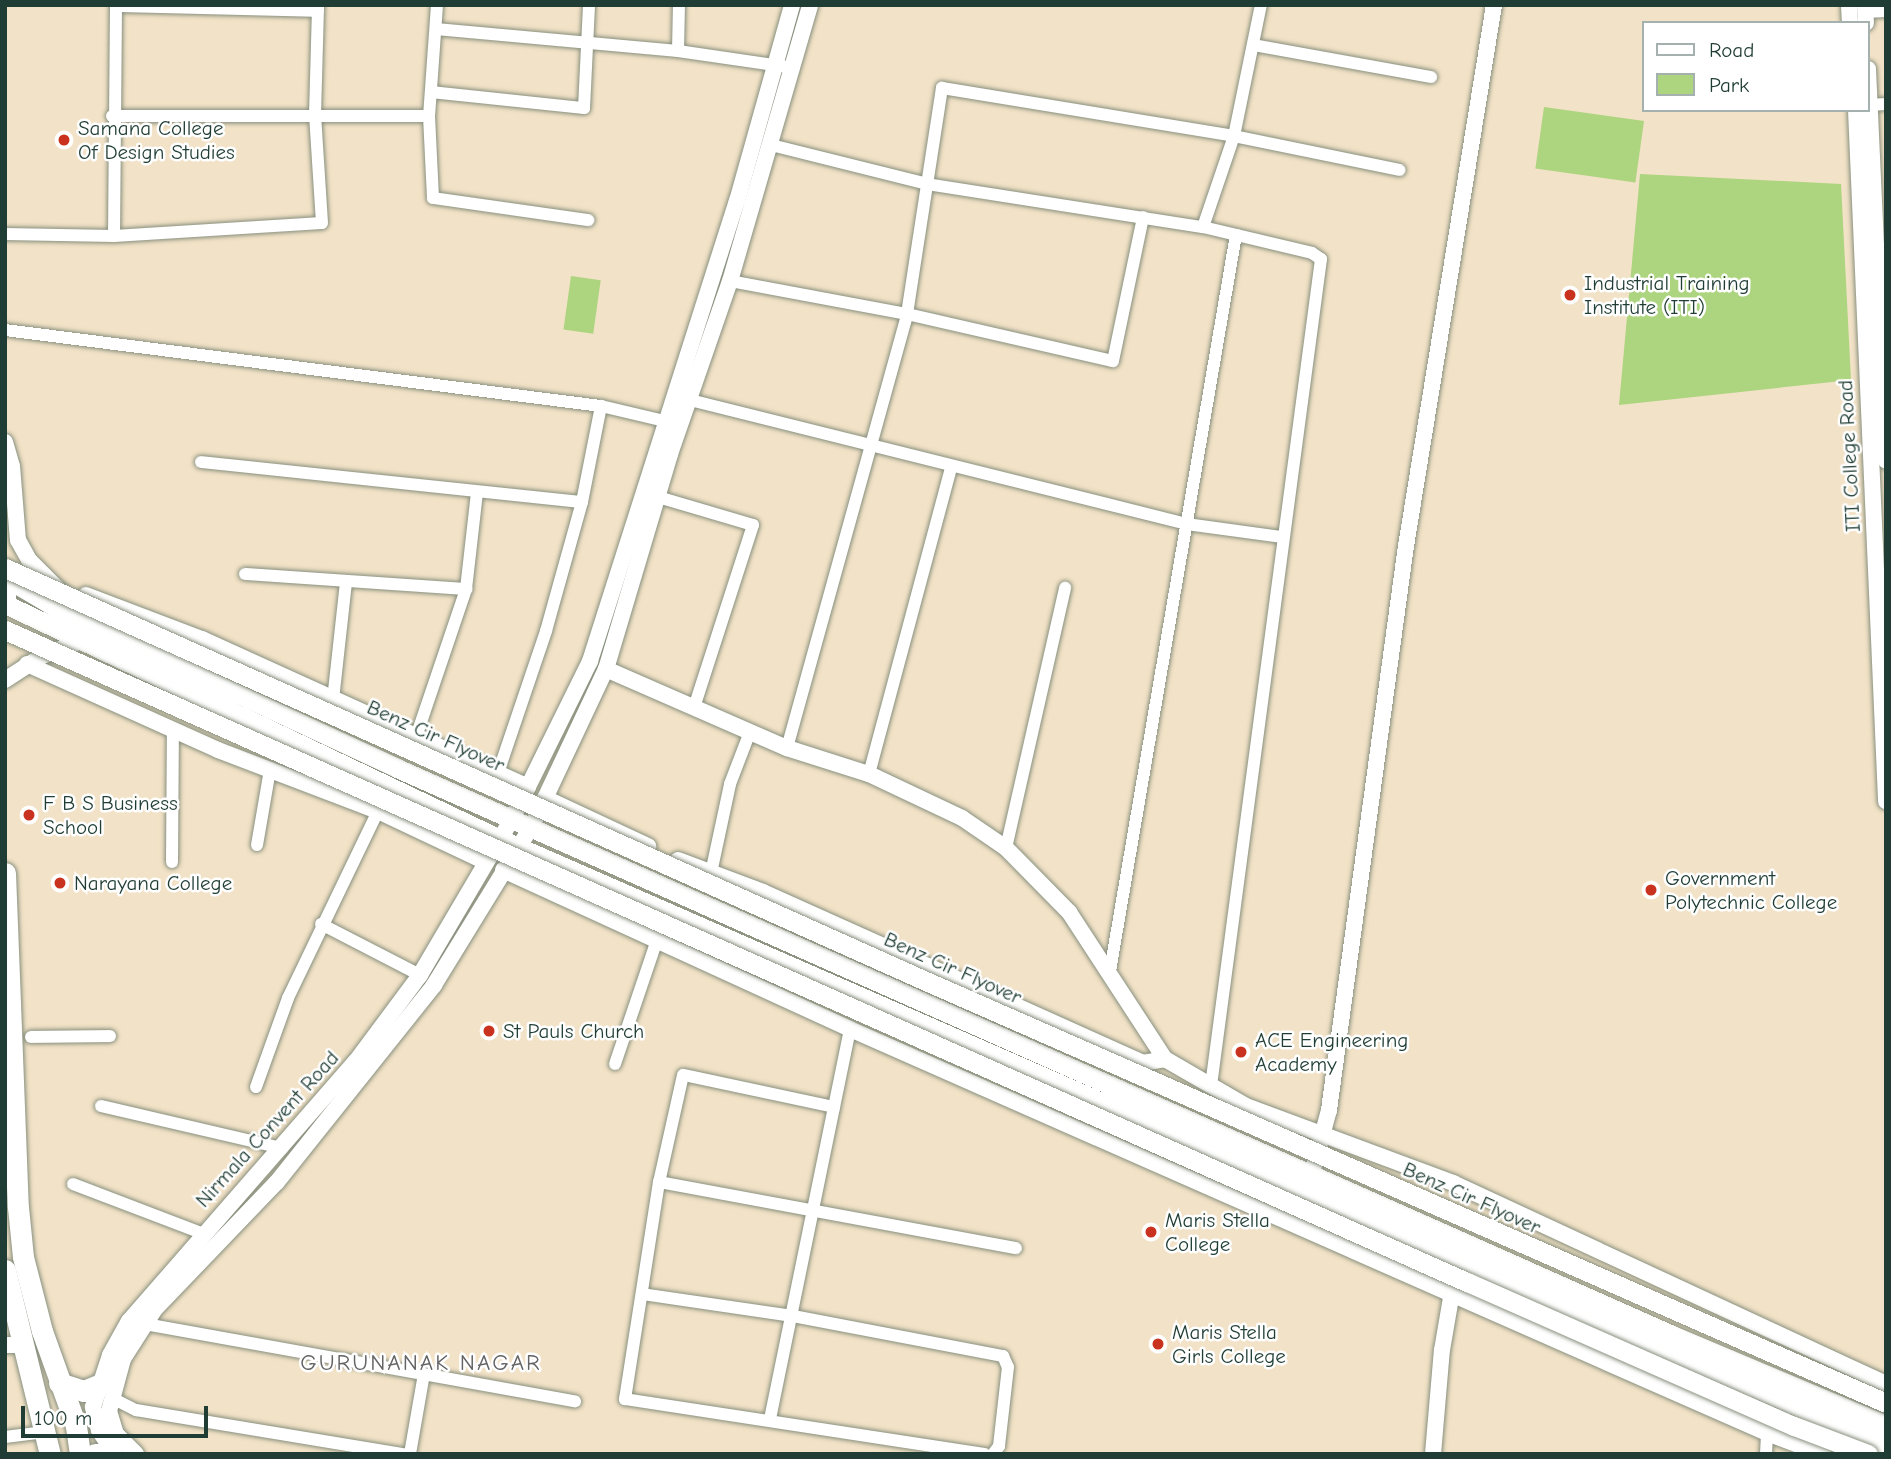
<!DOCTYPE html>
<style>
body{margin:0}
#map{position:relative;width:1891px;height:1459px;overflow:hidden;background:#f2e2c7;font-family:"Comic Neue",sans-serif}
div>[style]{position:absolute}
.green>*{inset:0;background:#add47e;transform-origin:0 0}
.roads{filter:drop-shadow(0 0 2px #88907e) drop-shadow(0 0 2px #88907e)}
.minor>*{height:12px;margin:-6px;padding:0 6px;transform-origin:6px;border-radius:6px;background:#fff}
.tertiary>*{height:16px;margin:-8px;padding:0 8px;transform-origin:8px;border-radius:8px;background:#fff}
.primary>*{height:19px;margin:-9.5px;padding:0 9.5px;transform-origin:9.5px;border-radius:9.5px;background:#fff}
.trunk>*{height:21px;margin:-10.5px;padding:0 10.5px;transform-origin:10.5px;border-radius:10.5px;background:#fff}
.bridges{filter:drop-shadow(0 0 2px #88907e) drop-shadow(0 0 2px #88907e)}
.primary-bridge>*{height:19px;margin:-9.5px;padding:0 9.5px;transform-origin:9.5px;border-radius:9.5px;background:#fff}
.dots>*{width:19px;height:19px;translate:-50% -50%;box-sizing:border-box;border:4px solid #fff;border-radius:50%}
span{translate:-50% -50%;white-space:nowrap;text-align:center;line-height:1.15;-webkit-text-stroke:5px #fff;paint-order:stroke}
.poi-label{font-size:21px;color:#1f3d34}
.left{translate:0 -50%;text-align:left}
.street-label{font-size:21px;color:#1f3d34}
.neighbourhood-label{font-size:23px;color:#636463;letter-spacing:2px}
.frame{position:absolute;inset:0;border:7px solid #1f3d34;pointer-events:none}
.legend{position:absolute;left:1642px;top:21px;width:228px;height:91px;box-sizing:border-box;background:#fff;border:2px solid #a5b1ae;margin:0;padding:9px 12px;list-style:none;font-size:21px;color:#1f3d34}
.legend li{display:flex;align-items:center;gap:14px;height:35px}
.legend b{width:35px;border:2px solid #a5b1ae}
.scale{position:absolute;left:21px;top:1406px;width:187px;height:32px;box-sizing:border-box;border:4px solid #1f3d34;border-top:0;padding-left:9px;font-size:21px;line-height:24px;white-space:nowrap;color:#1f3d34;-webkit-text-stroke:5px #fff;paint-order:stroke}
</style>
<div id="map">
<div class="green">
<i style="left:1544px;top:107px;width:101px;height:62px;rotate:8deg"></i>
<i style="clip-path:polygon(1640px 174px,1841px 184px,1851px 380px,1619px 405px)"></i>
<i style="left:571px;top:276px;width:30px;height:54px;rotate:8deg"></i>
</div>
<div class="roads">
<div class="minor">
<i style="left:437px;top:5px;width:111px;rotate:94.1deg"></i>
<i style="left:429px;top:116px;width:82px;rotate:87.2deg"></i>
<i style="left:433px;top:198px;width:157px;rotate:8.1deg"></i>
<i style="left:116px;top:6px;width:202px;rotate:1.4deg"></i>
<i style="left:1866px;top:12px;width:20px;rotate:-3deg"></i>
<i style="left:436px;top:29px;width:243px;rotate:5.2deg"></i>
<i style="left:678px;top:51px;width:117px;rotate:8.3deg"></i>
<i style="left:1253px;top:45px;width:181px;rotate:10.2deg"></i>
<i style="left:678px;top:51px;width:46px;rotate:-88.8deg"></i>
<i style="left:431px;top:92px;width:154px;rotate:6deg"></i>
<i style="left:584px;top:108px;width:103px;rotate:-87.2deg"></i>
<i style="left:1868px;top:105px;width:18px;rotate:-3deg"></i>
<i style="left:112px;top:116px;width:317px"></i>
<i style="left:771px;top:145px;width:161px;rotate:14deg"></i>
<i style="left:927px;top:184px;width:279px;rotate:8.9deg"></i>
<i style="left:1203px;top:227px;width:112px;rotate:13.4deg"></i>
<i style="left:1312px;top:253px;width:11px;rotate:34deg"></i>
<i style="left:1321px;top:259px;width:834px;rotate:97.58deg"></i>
<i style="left:1203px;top:227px;width:96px;rotate:-71.2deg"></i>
<i style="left:1234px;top:136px;width:134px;rotate:-78.4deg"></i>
<i style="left:5px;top:234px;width:109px;rotate:1.1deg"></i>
<i style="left:114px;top:236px;width:208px;rotate:-3.6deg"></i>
<i style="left:322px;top:223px;width:108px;rotate:-93.7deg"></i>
<i style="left:315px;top:115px;width:110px;rotate:-88.4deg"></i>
<i style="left:114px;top:236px;width:231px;rotate:-89.5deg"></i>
<i style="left:730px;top:281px;width:180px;rotate:10.6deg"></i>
<i style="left:907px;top:314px;width:211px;rotate:12.9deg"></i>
<i style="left:1113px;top:361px;width:147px;rotate:-78.2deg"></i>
<i style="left:5px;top:330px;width:601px;rotate:7.27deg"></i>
<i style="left:601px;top:406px;width:74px;rotate:13.3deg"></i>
<i style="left:690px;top:400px;width:512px;rotate:14.01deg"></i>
<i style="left:1187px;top:524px;width:96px;rotate:7.8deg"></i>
<i style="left:201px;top:462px;width:383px;rotate:6deg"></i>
<i style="left:658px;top:497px;width:99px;rotate:16.4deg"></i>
<i style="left:753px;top:525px;width:192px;rotate:107.9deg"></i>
<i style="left:245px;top:574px;width:222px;rotate:3.9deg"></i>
<i style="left:333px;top:700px;width:118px;rotate:-83.7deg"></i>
<i style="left:417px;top:734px;width:153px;rotate:-71.3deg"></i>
<i style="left:466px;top:589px;width:97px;rotate:-83.5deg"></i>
<i style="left:787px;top:748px;width:450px;rotate:-74.5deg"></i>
<i style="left:907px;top:314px;width:229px;rotate:-81.2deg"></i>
<i style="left:942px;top:88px;width:296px;rotate:9.3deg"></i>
<i style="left:1234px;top:136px;width:169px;rotate:11.6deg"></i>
<i style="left:498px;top:773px;width:150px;rotate:-71.3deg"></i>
<i style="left:546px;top:631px;width:134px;rotate:-74.4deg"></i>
<i style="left:582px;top:502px;width:98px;rotate:-78.8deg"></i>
<i style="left:869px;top:774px;width:318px;rotate:-75deg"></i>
<i style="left:257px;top:845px;width:76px;rotate:-80.2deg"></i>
<i style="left:1006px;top:848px;width:267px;rotate:-77.2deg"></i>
<i style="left:172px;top:862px;width:133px;rotate:-89.6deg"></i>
<i style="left:711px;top:873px;width:91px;rotate:-77.9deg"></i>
<i style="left:730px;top:784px;width:56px;rotate:-69deg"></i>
<i style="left:321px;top:924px;width:111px;rotate:27.3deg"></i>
<i style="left:1110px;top:971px;width:747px;rotate:-80.29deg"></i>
<i style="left:31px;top:1037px;width:79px;rotate:-0.7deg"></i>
<i style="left:615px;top:1064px;width:131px;rotate:-71.3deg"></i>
<i style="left:256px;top:1087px;width:95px;rotate:-70.2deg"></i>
<i style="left:288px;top:998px;width:208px;rotate:-64.3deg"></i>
<i style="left:101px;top:1106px;width:186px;rotate:13.1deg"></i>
<i style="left:834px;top:1107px;width:154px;rotate:-168deg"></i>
<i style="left:683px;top:1075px;width:110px;rotate:102.6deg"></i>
<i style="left:659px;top:1182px;width:220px;rotate:98.9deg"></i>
<i style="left:625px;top:1399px;width:364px;rotate:8.7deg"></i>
<i style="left:659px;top:1182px;width:363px;rotate:10.5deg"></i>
<i style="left:73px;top:1184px;width:137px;rotate:20.9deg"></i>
<i style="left:642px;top:1294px;width:153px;rotate:8.3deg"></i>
<i style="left:793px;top:1316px;width:214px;rotate:10.8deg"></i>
<i style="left:1003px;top:1356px;width:12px;rotate:66deg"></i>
<i style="left:1008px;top:1367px;width:80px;rotate:96.5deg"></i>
<i style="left:999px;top:1446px;width:10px;rotate:127deg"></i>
<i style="left:145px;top:1324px;width:437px;rotate:10.2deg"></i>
<i style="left:112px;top:1398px;width:27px;rotate:27deg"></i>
<i style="left:136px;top:1410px;width:271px;rotate:9.4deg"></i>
<i style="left:770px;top:1419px;width:398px;rotate:-78.4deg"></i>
<i style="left:5px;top:1437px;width:40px;rotate:-7.1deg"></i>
<i style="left:410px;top:1454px;width:81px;rotate:-80.1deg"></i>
<i style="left:1766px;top:1454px;width:21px;rotate:-87deg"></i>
</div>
<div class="tertiary">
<i style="left:1849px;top:5px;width:18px;rotate:87deg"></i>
<i style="left:1865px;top:5px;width:18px;rotate:87deg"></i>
<i style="left:1868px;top:69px;width:392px;rotate:87.4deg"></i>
<i style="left:1856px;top:110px;width:692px;rotate:87.51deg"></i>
<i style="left:5px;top:442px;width:25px;rotate:74deg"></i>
<i style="left:12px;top:466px;width:74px;rotate:85.4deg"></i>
<i style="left:18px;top:540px;width:23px;rotate:61deg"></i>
<i style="left:29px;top:560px;width:42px;rotate:45deg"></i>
<i style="left:86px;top:595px;width:124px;rotate:20.8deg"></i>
<i style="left:202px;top:639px;width:358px;rotate:24.4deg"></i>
<i style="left:27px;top:664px;width:209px;rotate:24.2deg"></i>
<i style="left:218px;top:750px;width:171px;rotate:20.9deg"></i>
<i style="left:378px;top:811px;width:117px;rotate:25.3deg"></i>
<i style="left:606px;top:669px;width:197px;rotate:23.6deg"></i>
<i style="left:787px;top:748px;width:86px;rotate:17.6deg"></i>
<i style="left:869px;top:774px;width:103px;rotate:25.3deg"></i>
<i style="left:962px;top:818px;width:53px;rotate:34.3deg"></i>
<i style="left:1006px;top:848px;width:90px;rotate:45.5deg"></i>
<i style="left:1069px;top:912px;width:176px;rotate:56.9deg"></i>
<i style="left:1165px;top:1059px;width:94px;rotate:30.1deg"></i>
<i style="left:1246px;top:1106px;width:221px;rotate:20.4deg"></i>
<i style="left:1453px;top:1183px;width:477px;rotate:24.9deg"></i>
<i style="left:5px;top:680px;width:44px;rotate:-33deg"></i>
<i style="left:42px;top:656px;width:40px;rotate:-21deg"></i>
<i style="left:545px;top:798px;width:114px;rotate:25deg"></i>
<i style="left:678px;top:860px;width:91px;rotate:20.6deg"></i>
<i style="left:763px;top:892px;width:417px;rotate:24.2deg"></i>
<i style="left:1143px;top:1063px;width:22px;rotate:-10deg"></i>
<i style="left:503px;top:870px;width:382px;rotate:24.6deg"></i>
<i style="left:850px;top:1029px;width:1002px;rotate:23.78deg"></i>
<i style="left:1767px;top:1433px;width:60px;rotate:20.6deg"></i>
<i style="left:1312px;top:1173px;width:65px;rotate:-74.9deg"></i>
<i style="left:1329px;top:1110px;width:569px;rotate:-82.23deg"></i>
<i style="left:1406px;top:546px;width:548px;rotate:-80.76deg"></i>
<i style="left:5px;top:1345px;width:16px"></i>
<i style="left:115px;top:1454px;width:29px;rotate:-124deg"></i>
<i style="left:99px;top:1430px;width:24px;rotate:-105deg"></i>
<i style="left:93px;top:1407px;width:55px;rotate:-71.9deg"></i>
<i style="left:110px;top:1355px;width:39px;rotate:-61deg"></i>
<i style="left:129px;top:1321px;width:345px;rotate:-48.9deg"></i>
<i style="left:356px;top:1061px;width:107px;rotate:-53.3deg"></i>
<i style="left:420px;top:975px;width:183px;rotate:-59.5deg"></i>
<i style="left:513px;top:817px;width:174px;rotate:-63.7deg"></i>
<i style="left:590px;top:661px;width:483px;rotate:-72.3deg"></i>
<i style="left:737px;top:201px;width:204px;rotate:-74.3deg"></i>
<i style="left:136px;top:1454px;width:28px;rotate:-135deg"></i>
<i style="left:116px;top:1434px;width:24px;rotate:-107deg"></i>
<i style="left:109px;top:1411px;width:54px;rotate:-74.9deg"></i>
<i style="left:123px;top:1359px;width:59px;rotate:-57.4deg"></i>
<i style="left:155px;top:1309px;width:176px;rotate:-46.2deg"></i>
<i style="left:277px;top:1182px;width:252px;rotate:-51.4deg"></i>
<i style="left:434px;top:985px;width:187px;rotate:-58.4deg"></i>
<i style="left:532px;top:826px;width:174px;rotate:-64.8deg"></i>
<i style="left:606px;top:669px;width:224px;rotate:-73.4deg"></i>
<i style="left:670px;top:454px;width:183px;rotate:-70.9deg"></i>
<i style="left:730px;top:281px;width:287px;rotate:-73.8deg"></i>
<i style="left:1433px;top:1454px;width:104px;rotate:-85.1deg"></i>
<i style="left:1442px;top:1350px;width:65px;rotate:-80.2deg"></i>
</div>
<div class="primary">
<i style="left:6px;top:578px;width:77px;rotate:30.6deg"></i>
<i style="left:72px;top:617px;width:358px;rotate:24.9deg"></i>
<i style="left:397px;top:768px;width:1395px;rotate:23.97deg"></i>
<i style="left:1672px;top:1335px;width:232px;rotate:22.8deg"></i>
<i style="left:5px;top:604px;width:548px;rotate:25.4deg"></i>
<i style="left:500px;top:839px;width:1513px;rotate:23.62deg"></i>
</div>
<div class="trunk">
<i style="left:5px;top:576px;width:23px;rotate:90deg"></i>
<i style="left:5px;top:873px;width:334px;rotate:87.8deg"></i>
<i style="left:18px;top:1207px;width:50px;rotate:84.3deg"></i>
<i style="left:23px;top:1257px;width:76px;rotate:75.6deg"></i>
<i style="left:42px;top:1331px;width:101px;rotate:70.3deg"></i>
<i style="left:76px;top:1426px;width:28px;rotate:82deg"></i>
<i style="left:5px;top:1270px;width:189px;rotate:76.3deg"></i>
<i style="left:59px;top:1383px;width:26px;rotate:18deg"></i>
<i style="left:84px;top:1391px;width:15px;rotate:-23deg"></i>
<i style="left:95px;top:1454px;width:13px"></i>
</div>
</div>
<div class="bridges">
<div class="primary-bridge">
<i style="left:5px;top:568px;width:1012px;rotate:24.16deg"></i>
<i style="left:928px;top:982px;width:1046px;rotate:23.72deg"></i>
<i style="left:5px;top:630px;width:1601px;rotate:24.04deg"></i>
<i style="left:1467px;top:1282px;width:357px;rotate:23.8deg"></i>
<i style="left:1794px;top:1426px;width:79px;rotate:20.7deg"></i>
</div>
</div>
<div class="dots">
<i style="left:64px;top:140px;background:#c8321e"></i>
<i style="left:1570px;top:295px;background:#c8321e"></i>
<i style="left:29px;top:815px;background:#c8321e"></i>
<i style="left:60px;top:883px;background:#c8321e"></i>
<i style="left:1651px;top:890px;background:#c8321e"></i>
<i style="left:489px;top:1031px;background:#c8321e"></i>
<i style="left:1241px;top:1052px;background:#c8321e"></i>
<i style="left:1151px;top:1232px;background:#c8321e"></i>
<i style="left:1158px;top:1344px;background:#c8321e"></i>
</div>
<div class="poi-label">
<span class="left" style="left:78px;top:140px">Samana College<br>Of Design Studies</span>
<span class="left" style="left:1584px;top:295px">Industrial Training<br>Institute (ITI)</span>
<span class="left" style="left:43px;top:815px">F B S Business<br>School</span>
<span class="left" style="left:1665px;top:890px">Government<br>Polytechnic College</span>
<span class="left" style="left:74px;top:883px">Narayana College</span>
<span class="left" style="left:503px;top:1031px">St Pauls Church</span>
<span class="left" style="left:1255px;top:1052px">ACE Engineering<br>Academy</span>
<span class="left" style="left:1165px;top:1232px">Maris Stella<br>College</span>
<span class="left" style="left:1172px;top:1344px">Maris Stella<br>Girls College</span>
</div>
<div class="street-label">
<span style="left:1849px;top:456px;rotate:-93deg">ITI College Road</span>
<span style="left:436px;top:736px;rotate:24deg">Benz Cir Flyover</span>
<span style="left:953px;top:968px;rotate:24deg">Benz Cir Flyover</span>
<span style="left:267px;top:1129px;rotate:-48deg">Nirmala Convent Road</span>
<span style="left:1472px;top:1198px;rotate:24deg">Benz Cir Flyover</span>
</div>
<div class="neighbourhood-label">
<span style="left:421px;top:1363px">GURUNANAK NAGAR</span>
</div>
<div class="frame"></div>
<ul class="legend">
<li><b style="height:9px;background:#fff"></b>Road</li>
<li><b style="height:19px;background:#add47e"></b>Park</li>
</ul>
<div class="scale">100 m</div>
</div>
